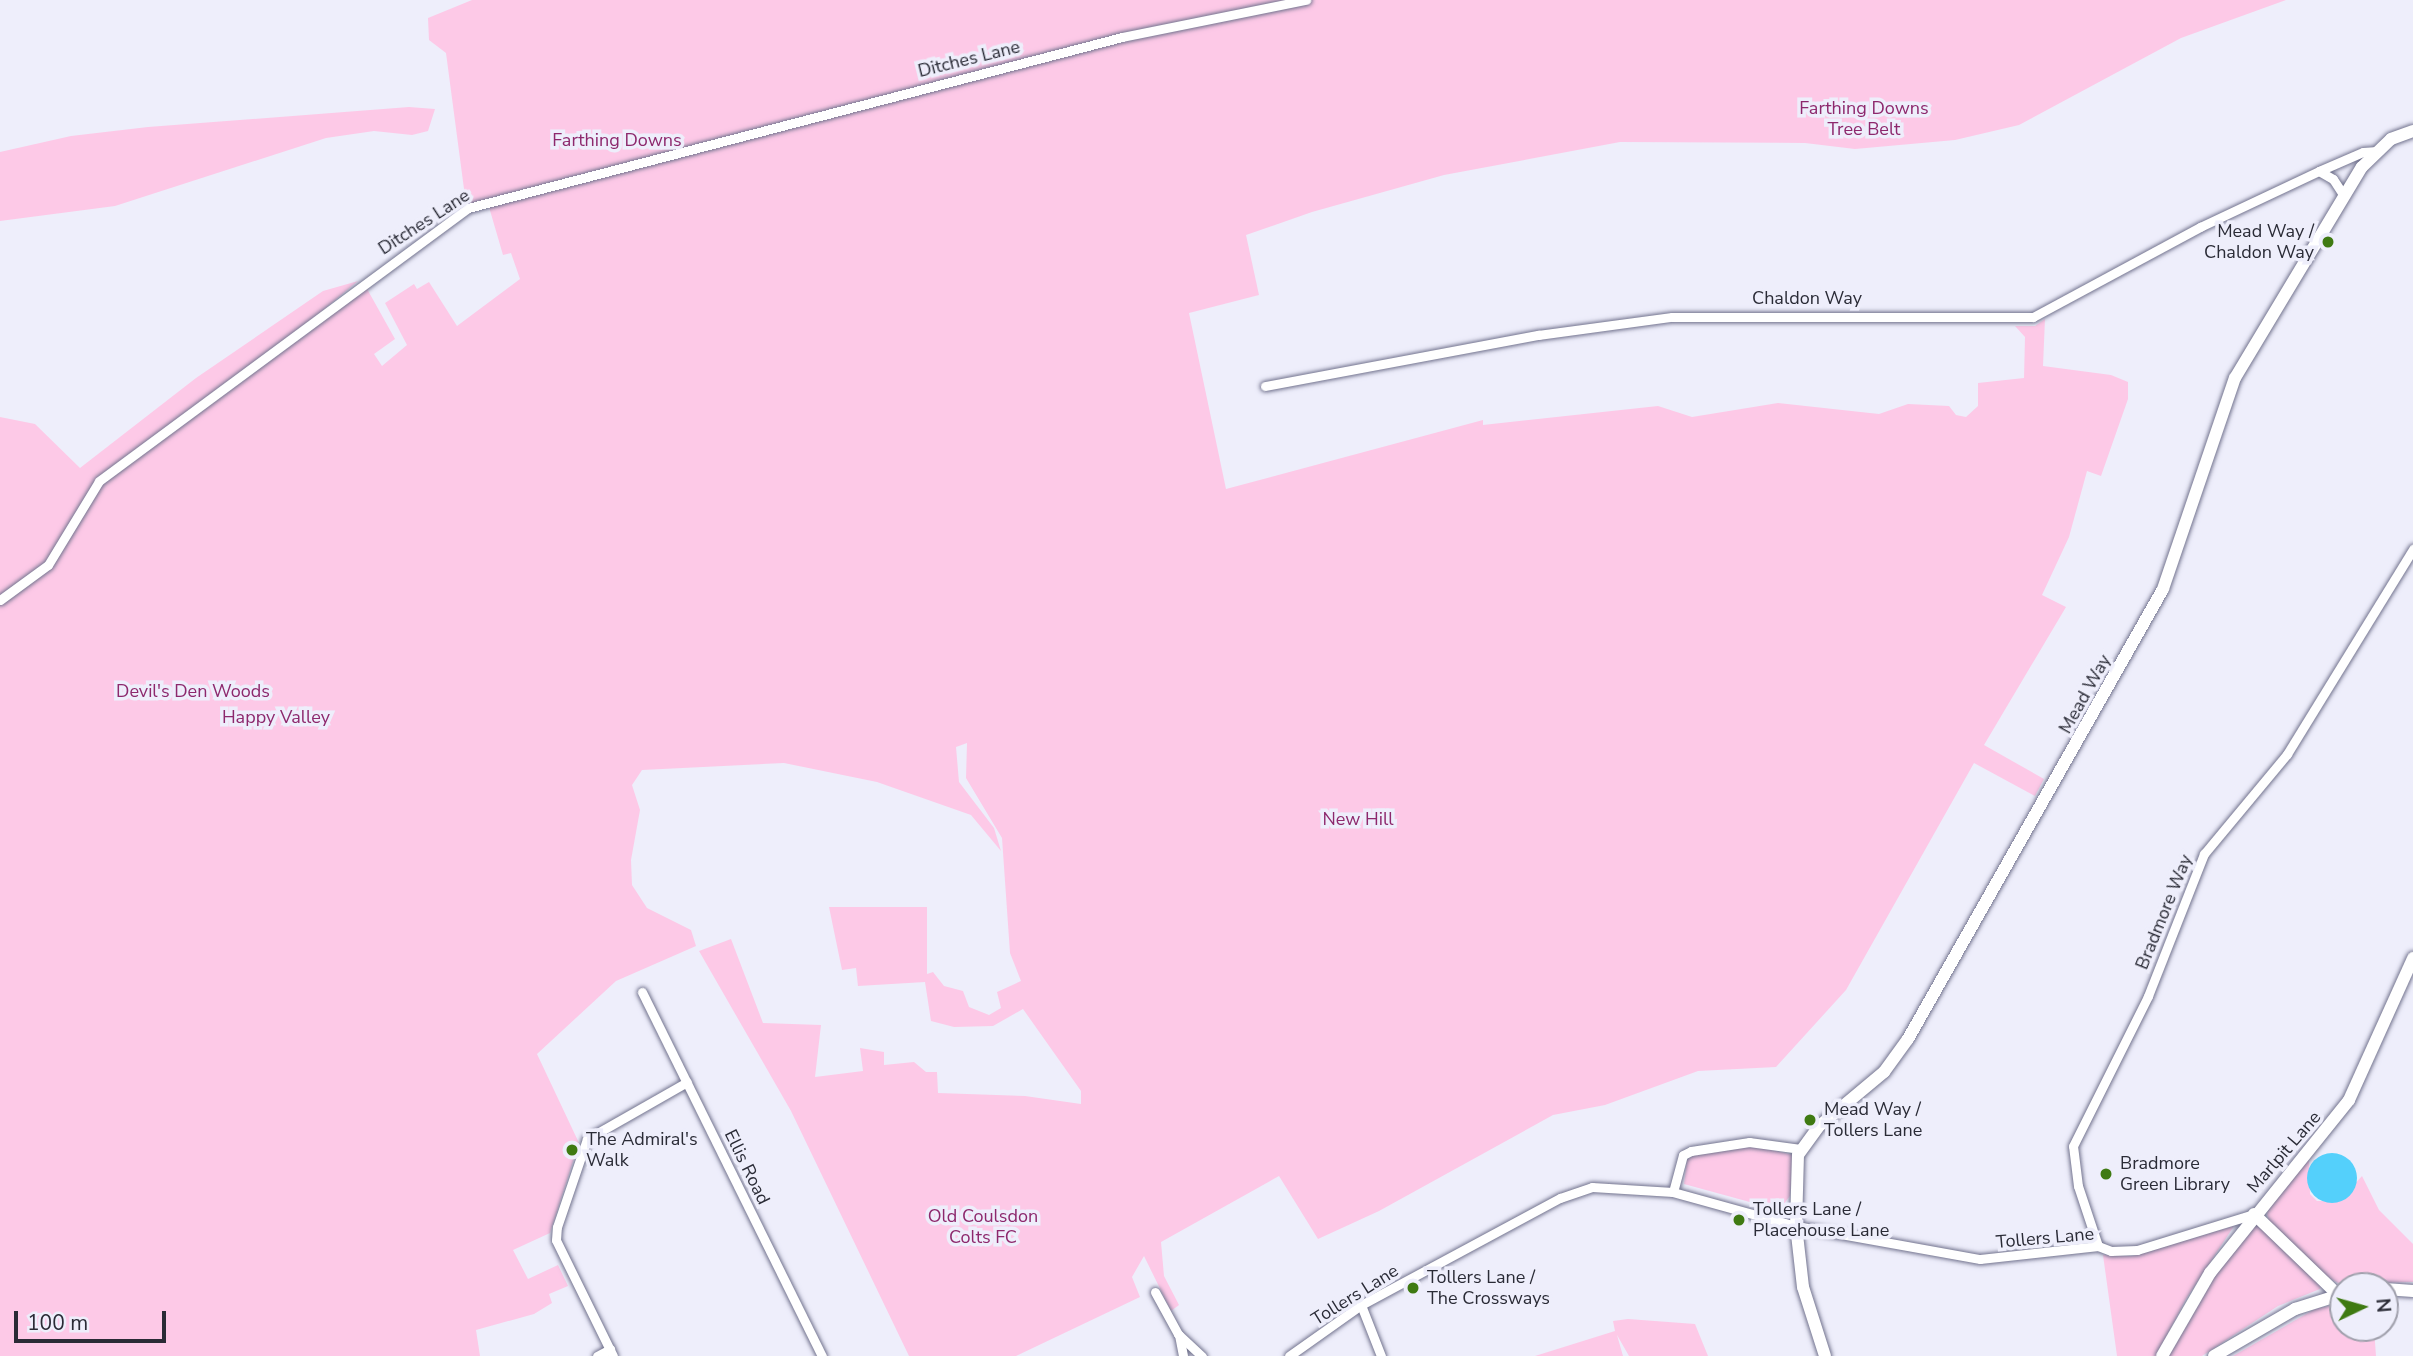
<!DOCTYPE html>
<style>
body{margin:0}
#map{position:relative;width:2413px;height:1356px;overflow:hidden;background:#eeeefb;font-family:"Nunito Sans",sans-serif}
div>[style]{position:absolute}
.green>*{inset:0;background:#fdc9e7}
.water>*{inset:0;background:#54d0fb}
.round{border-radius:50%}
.roads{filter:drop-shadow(0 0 2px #72738e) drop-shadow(0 0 2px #72738e)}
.street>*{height:9px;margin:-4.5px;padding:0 4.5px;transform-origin:4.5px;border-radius:4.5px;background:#fff}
.secondary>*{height:12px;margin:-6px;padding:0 6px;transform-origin:6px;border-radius:6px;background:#fff}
.dots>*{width:19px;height:19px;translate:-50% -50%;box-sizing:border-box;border:4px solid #eeeefb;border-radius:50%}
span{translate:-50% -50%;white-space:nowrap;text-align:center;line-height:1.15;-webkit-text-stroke:7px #eeeefb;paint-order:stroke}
.street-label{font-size:18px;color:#2a2b36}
.park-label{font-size:18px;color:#8d286d}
.poi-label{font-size:18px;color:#2a2b36}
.right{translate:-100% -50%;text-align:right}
.left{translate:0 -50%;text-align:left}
.north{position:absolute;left:2329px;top:1272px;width:70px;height:70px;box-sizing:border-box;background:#eeeefb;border:2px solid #a0a0ac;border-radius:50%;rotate:85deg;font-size:19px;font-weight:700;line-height:28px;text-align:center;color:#2a2b36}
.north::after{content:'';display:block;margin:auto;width:24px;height:32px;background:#3f7a12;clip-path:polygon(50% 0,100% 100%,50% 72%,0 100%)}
.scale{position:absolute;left:14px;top:1311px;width:152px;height:32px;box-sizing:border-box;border:4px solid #2a2b36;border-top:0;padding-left:9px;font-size:21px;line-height:24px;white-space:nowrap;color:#2a2b36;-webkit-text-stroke:5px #eeeefb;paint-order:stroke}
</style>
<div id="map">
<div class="green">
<i style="clip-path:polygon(472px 0,2286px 0,2181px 38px,2019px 125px,1955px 140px,1855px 149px,1805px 143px,1620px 142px,1444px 175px,1312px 212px,1246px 235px,1259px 295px,1189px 313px,1226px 489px,1483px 420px,1483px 425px,1658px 406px,1692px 417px,1778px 403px,1879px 414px,1908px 404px,1949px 406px,1956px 415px,1966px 417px,1978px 406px,1978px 383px,2024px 378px,2025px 337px,2015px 326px,2035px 326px,2045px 319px,2043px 366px,2111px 375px,2128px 382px,2128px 399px,2101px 476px,2087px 471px,2069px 537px,2042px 595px,2066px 607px,1984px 745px,2044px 779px,2035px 796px,1974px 763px,1846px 990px,1776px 1067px,1698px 1071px,1605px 1105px,1553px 1115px,1379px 1211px,1318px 1239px,1279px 1176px,1161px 1242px,1164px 1276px,1179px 1305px,1171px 1311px,1144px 1256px,1132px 1277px,1140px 1297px,1016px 1356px,909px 1356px,791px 1111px,699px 951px,731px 939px,763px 1023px,821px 1025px,815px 1077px,863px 1071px,860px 1048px,884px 1052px,884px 1065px,914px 1062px,926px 1072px,937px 1072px,938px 1093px,1025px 1096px,1081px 1104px,1081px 1091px,1023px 1009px,993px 1026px,954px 1027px,931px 1021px,925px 982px,858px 986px,856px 968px,842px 970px,829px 907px,927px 907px,927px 974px,933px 972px,944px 986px,963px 991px,969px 1007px,989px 1015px,1001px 1008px,997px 992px,1021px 981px,1010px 953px,1002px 838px,966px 778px,967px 743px,956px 747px,959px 782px,994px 828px,1001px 851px,971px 815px,877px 782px,784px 763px,642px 770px,632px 785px,640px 810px,631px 860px,632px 885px,647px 908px,691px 930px,696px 946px,616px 981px,537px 1054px,579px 1143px,550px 1233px,513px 1250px,528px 1279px,558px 1265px,568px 1286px,549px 1294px,552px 1303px,534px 1314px,476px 1330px,480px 1356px,0 1356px,0 417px,35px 424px,80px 468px,196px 378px,323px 291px,358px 281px,275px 350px,366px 287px,395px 339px,374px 354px,382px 366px,407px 345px,385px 303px,414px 284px,417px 289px,429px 282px,457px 326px,520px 279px,511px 253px,503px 255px,489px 207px,466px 204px,446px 53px,429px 40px,428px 18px)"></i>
<i style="clip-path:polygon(409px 107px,435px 109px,428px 131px,412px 135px,374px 131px,326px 138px,115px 206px,0 221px,0 152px,71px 136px,148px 127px)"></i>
<i style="clip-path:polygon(1754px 1146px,1793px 1155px,1790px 1196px,1779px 1210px,1684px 1184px,1687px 1160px,1694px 1155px)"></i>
<i style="clip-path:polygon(2309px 1160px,2310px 1194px,2317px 1201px,2339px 1201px,2362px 1176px,2379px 1210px,2413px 1244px,2413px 1282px,2340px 1284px,2327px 1277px,2270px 1224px,2267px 1214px,2270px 1202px)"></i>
<i style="clip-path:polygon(2257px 1224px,2321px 1285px,2320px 1289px,2278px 1306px,2202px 1356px,2169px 1356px,2216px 1273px)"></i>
<i style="clip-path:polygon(2234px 1226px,2186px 1299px,2156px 1356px,2117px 1356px,2103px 1255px,2132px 1256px)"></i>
<i style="clip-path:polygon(2343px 1303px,2343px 1328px,2374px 1328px,2376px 1356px,2233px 1356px,2315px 1309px)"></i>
<i style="clip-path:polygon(1628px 1319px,1695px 1324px,1708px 1356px,1629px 1356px,1617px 1335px,1623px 1356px,1535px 1356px,1615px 1331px,1613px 1321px)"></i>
</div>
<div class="water">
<i class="round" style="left:2307px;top:1153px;width:50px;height:50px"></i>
</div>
<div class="roads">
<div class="street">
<i style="left:2319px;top:171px;width:16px;rotate:30deg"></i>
<i style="left:2333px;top:179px;width:20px;rotate:57deg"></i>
<i style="left:1265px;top:386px;width:278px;rotate:-10.6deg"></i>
<i style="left:1538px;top:335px;width:135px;rotate:-7.7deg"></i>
<i style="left:1672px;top:317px;width:361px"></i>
<i style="left:2033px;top:317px;width:190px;rotate:-28.3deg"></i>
<i style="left:2200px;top:227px;width:132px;rotate:-25.2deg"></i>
<i style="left:2319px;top:171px;width:48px;rotate:-23.4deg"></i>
<i style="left:2363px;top:152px;width:14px;rotate:-4deg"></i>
<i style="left:0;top:600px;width:59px;rotate:-36.1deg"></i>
<i style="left:48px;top:565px;width:98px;rotate:-58.7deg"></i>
<i style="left:99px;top:481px;width:459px;rotate:-36.5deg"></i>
<i style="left:468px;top:208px;width:676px;rotate:-14.65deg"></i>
<i style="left:1122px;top:37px;width:188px;rotate:-11.4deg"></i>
<i style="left:642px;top:992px;width:406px;rotate:63.7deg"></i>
<i style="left:1673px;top:1192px;width:38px;rotate:-75deg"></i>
<i style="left:1683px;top:1155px;width:9px;rotate:-27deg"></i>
<i style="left:1691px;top:1151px;width:59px;rotate:-8.8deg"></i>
<i style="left:1749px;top:1142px;width:52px;rotate:7.7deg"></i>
<i style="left:2098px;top:1246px;width:63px;rotate:-108.4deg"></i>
<i style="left:2078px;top:1186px;width:40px;rotate:-97.1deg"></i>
<i style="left:2073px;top:1146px;width:168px;rotate:-63.4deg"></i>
<i style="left:2148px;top:996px;width:153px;rotate:-68.5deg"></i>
<i style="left:2204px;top:854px;width:130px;rotate:-50.3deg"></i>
<i style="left:2287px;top:754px;width:241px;rotate:-58.4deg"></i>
<i style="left:1155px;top:1292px;width:48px;rotate:61.3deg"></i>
<i style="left:1178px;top:1334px;width:33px;rotate:43deg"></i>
<i style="left:1361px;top:1305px;width:55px;rotate:68.6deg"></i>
<i style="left:1179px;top:1335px;width:21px;rotate:79deg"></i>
<i style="left:597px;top:1356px;width:15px;rotate:-28deg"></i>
<i style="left:613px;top:1356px;width:129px;rotate:-116.2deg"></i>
<i style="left:556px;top:1240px;width:13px;rotate:-86deg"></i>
<i style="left:557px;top:1227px;width:93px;rotate:-71.2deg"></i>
<i style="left:587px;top:1139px;width:115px;rotate:-29.7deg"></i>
<i style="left:1289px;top:1356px;width:88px;rotate:-35.3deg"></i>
<i style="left:1361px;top:1305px;width:226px;rotate:-28.3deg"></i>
<i style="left:1560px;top:1198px;width:34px;rotate:-19deg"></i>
<i style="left:1592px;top:1187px;width:81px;rotate:3.5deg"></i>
<i style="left:1673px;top:1192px;width:128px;rotate:15.5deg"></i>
<i style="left:1796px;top:1226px;width:187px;rotate:10.2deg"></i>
<i style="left:1980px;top:1259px;width:119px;rotate:-6.3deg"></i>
<i style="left:2098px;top:1246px;width:14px;rotate:21deg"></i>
<i style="left:2111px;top:1251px;width:26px;rotate:-2deg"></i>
<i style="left:2137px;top:1250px;width:122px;rotate:-17.1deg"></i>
</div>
<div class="secondary">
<i style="left:2254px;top:1214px;width:115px;rotate:43.9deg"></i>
<i style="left:2385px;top:1289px;width:28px;rotate:4deg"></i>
<i style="left:1825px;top:1356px;width:72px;rotate:-107.7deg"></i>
<i style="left:1803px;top:1287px;width:61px;rotate:-96.5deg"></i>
<i style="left:1796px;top:1226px;width:71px;rotate:-88.4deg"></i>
<i style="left:1798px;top:1155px;width:34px;rotate:-54deg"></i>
<i style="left:1818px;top:1127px;width:86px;rotate:-39.8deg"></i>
<i style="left:1884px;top:1072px;width:41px;rotate:-54deg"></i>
<i style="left:1908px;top:1039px;width:517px;rotate:-60.46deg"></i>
<i style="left:2163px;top:589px;width:223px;rotate:-71.2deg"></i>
<i style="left:2235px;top:378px;width:246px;rotate:-59deg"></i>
<i style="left:2362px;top:167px;width:40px;rotate:-44deg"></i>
<i style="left:2391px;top:139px;width:23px;rotate:-20deg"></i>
<i style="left:2162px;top:1356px;width:96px;rotate:-60deg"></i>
<i style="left:2210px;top:1273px;width:222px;rotate:-51.2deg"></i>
<i style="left:2349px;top:1100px;width:156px;rotate:-65.7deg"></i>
<i style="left:2214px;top:1356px;width:94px;rotate:-30.1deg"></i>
<i style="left:2295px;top:1309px;width:50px;rotate:-17.4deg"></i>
</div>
</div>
<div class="dots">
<i style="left:2328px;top:242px;background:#3f7a12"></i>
<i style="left:1810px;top:1120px;background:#3f7a12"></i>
<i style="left:572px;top:1150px;background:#3f7a12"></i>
<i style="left:2106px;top:1174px;background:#3f7a12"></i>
<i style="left:1739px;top:1220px;background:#3f7a12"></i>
<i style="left:1413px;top:1288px;background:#3f7a12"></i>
</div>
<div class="street-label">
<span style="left:969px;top:59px;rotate:-14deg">Ditches Lane</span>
<span style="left:424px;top:222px;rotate:-33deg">Ditches Lane</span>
<span style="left:1807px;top:298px">Chaldon Way</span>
<span style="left:2085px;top:694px;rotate:-61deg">Mead Way</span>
<span style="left:2164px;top:912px;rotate:-68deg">Bradmore Way</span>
<span style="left:2284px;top:1152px;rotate:-49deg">Marlpit Lane</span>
<span style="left:747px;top:1167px;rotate:64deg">Ellis Road</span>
<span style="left:2045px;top:1238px;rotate:-5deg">Tollers Lane</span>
<span style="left:1355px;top:1295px;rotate:-32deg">Tollers Lane</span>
</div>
<div class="park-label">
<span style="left:1864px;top:119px">Farthing Downs<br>Tree Belt</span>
<span style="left:617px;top:140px">Farthing Downs</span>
<span style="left:193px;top:691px">Devil's Den Woods</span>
<span style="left:276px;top:717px">Happy Valley</span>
<span style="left:1358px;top:819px">New Hill</span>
<span style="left:983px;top:1227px">Old Coulsdon<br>Colts FC</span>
</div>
<div class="poi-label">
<span class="right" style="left:2314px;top:242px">Mead Way /<br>Chaldon Way</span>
<span class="left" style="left:1824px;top:1120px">Mead Way /<br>Tollers Lane</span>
<span class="left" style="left:586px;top:1150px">The Admiral's<br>Walk</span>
<span class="left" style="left:2120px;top:1174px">Bradmore<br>Green Library</span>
<span class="left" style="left:1753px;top:1220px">Tollers Lane /<br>Placehouse Lane</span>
<span class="left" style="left:1427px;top:1288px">Tollers Lane /<br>The Crossways</span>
</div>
<div class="north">N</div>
<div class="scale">100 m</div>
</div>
